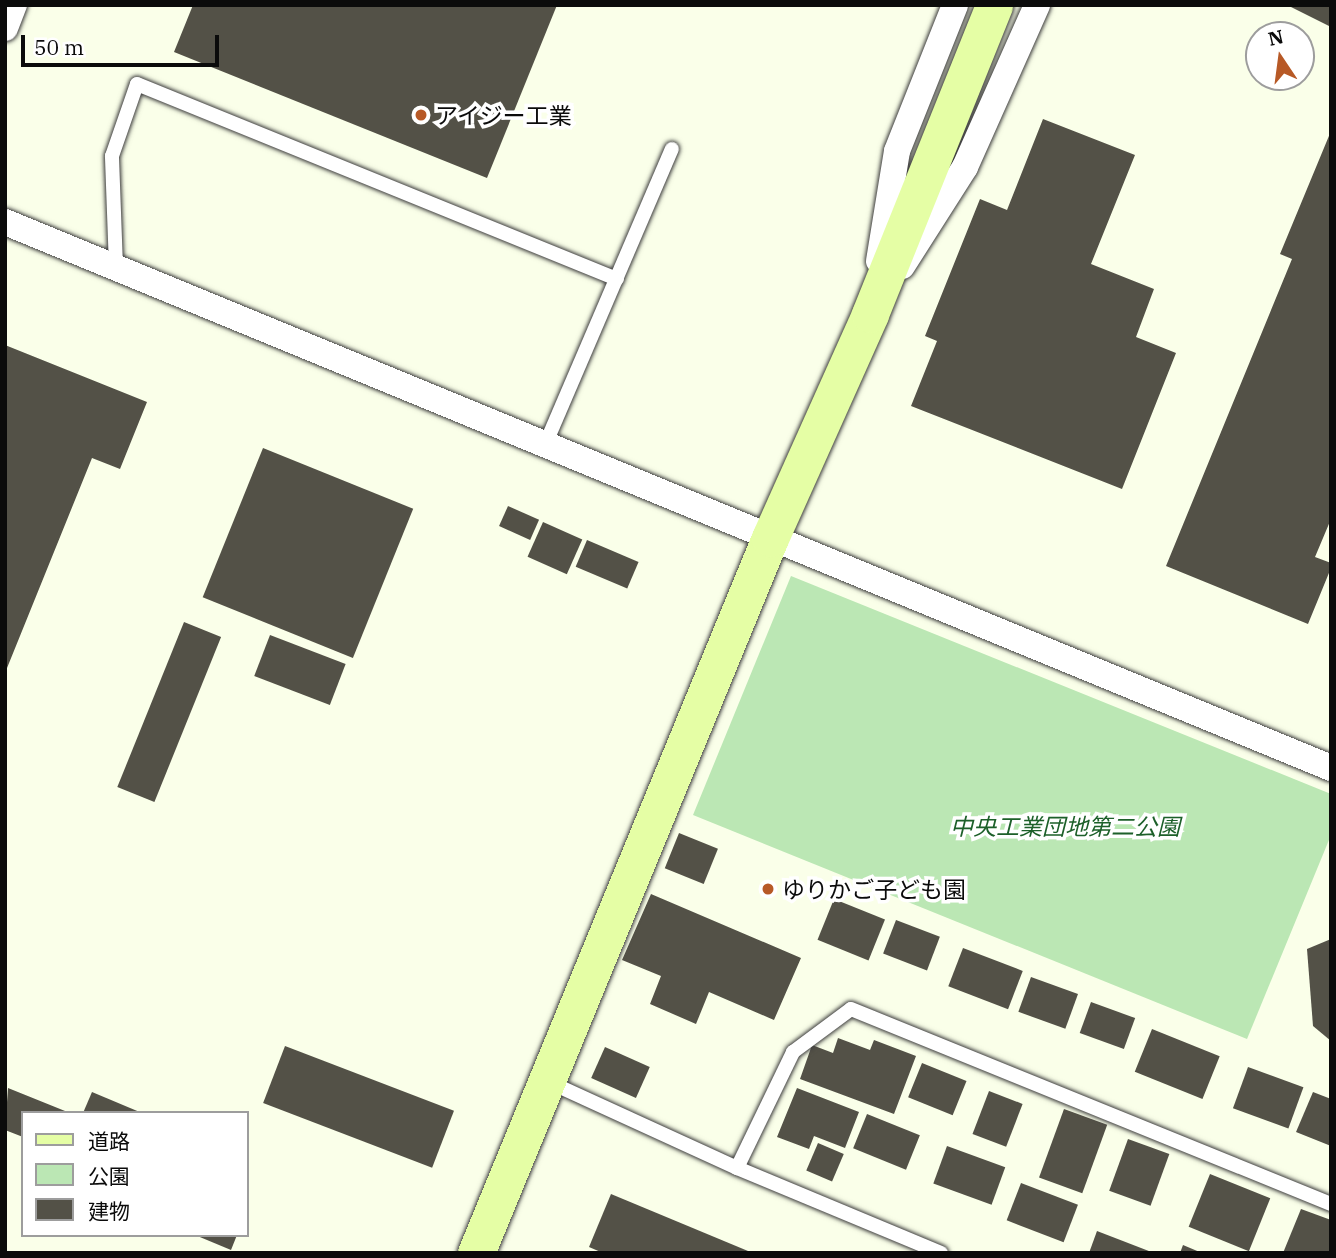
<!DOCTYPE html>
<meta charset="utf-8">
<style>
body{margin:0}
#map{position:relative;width:1336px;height:1258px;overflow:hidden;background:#faffe9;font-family:"IBM Plex Serif","Noto Sans JP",serif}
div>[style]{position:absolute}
.green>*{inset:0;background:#bbe7b4}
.building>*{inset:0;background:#535147;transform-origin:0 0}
.roads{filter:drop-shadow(0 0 2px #3e3e3e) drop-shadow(0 0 2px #3e3e3e)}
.lane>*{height:14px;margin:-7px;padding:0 7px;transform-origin:7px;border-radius:7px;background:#fff}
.street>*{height:26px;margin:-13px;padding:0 13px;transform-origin:13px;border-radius:13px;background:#fff}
.secondary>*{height:37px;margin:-18.5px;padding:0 18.5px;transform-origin:18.5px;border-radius:18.5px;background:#e5fea5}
.dots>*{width:19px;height:19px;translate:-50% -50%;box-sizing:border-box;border:4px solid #fff;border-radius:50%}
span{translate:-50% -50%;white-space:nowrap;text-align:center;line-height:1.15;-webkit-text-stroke:7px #fff;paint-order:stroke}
.poi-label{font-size:23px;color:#0b0b0b}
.left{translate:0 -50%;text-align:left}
.park-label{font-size:23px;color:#1d602a;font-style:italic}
.frame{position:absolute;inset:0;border:7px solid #0b0b0b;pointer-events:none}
.legend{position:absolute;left:21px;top:1111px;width:228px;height:126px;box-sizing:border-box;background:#fff;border:2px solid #9d9d9d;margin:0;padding:9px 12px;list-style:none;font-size:21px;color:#0b0b0b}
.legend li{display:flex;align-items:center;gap:14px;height:35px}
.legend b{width:35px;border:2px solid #9d9d9d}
.north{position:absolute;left:1245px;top:21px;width:70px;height:70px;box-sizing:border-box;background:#fff;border:2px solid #9d9d9d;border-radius:50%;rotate:347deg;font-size:19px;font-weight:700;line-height:28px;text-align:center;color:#0b0b0b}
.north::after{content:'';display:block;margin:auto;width:24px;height:32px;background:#b75926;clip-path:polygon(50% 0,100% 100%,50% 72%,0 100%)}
.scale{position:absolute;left:21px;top:35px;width:198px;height:32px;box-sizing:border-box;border:4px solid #0b0b0b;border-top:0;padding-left:9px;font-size:21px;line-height:24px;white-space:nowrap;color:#0b0b0b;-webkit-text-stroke:5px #fff;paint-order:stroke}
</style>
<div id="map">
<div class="green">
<i style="clip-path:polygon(791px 576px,1331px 794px,1331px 835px,1247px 1039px,693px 815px)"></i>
</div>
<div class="building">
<i style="clip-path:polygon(193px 5px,557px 5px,487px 178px,174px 52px)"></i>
<i style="clip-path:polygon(1287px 5px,1331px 5px,1331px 27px)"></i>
<i style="clip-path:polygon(1043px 119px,1135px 155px,1091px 264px,1154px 289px,1136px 337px,1176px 353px,1122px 489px,911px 406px,937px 341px,925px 336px,980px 199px,1007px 210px)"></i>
<i style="clip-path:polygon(1331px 131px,1331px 519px,1315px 557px,1331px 563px,1331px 568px,1308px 624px,1166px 566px,1292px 259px,1280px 254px)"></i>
<i style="clip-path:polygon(5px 345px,147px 402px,120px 469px,92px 458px,5px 673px)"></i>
<i style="left:263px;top:448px;width:162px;height:161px;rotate:22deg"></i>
<i style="left:508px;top:506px;width:34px;height:22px;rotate:24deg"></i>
<i style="left:543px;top:522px;width:43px;height:38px;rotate:24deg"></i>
<i style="left:587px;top:540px;width:56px;height:29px;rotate:23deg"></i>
<i style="left:184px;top:622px;width:40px;height:178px;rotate:22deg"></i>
<i style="left:270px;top:635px;width:81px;height:44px;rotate:21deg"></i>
<i style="left:679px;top:833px;width:42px;height:38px;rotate:22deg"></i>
<i style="clip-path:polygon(651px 894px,801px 958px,774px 1020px,709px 992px,696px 1024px,650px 1004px,661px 976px,622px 960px)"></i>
<i style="left:834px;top:899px;width:55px;height:44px;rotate:22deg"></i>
<i style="left:896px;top:920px;width:47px;height:36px;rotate:21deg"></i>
<i style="clip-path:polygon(1331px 939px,1331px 1041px,1313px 1026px,1307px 949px)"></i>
<i style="left:963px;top:948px;width:64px;height:41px;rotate:21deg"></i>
<i style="left:1031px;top:977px;width:50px;height:37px;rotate:20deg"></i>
<i style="left:1091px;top:1002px;width:47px;height:33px;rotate:20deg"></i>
<i style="left:1152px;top:1029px;width:73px;height:46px;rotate:22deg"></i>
<i style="clip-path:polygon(838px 1038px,870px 1050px,874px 1040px,916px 1056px,894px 1114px,800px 1079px,812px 1045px,833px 1053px)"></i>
<i style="left:285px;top:1046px;width:181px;height:61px;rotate:21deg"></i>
<i style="left:605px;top:1047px;width:49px;height:34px;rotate:24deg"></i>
<i style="left:922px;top:1063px;width:48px;height:37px;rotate:22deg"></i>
<i style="left:1248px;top:1067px;width:59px;height:44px;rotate:20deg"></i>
<i style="clip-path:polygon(8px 1088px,70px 1113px,23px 1113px,23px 1137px,5px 1130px)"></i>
<i style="clip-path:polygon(797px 1088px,859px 1112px,845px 1148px,814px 1136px,809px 1149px,777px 1137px)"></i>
<i style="left:989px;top:1091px;width:36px;height:46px;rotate:21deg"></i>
<i style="clip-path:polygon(92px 1092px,142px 1113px,83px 1113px)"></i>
<i style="clip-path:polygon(1313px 1092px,1331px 1099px,1331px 1146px,1296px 1132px)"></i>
<i style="left:1064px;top:1109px;width:46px;height:73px;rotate:20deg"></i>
<i style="left:867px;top:1114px;width:57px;height:37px;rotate:22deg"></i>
<i style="left:1128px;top:1139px;width:44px;height:55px;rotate:20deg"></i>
<i style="left:818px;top:1143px;width:28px;height:30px;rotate:23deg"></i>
<i style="left:947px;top:1146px;width:62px;height:40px;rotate:20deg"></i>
<i style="left:1210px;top:1174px;width:65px;height:57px;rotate:22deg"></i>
<i style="left:1021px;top:1183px;width:61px;height:40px;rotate:21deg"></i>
<i style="clip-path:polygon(611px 1194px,748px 1251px,747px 1253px,603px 1253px,589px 1247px)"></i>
<i style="clip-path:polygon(1301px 1209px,1331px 1220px,1331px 1253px,1283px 1253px)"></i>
<i style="clip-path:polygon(1097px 1231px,1154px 1253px,1089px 1253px)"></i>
<i style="clip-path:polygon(195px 1235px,237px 1235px,231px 1250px)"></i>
<i style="clip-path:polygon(1183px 1245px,1202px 1253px,1180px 1253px)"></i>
</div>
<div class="roads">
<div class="lane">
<i style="left:116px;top:267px;width:111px;rotate:-92.1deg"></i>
<i style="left:112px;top:156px;width:76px;rotate:-70.9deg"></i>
<i style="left:137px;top:84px;width:518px;rotate:22.11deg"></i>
<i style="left:545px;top:445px;width:322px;rotate:-66.8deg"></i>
<i style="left:547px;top:1081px;width:209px;rotate:24.6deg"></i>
<i style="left:737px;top:1168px;width:221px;rotate:22.6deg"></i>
<i style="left:737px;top:1168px;width:129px;rotate:-64.2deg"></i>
<i style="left:793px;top:1052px;width:72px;rotate:-36.6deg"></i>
<i style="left:851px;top:1009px;width:518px;rotate:22.11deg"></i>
</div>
<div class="street">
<i style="left:5px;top:28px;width:25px;rotate:-69deg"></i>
<i style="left:5px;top:222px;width:1434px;rotate:22.38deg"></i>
<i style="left:879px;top:261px;width:111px;rotate:-80.7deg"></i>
<i style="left:897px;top:151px;width:157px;rotate:-68.3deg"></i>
<i style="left:902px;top:266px;width:117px;rotate:-57.5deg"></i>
<i style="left:965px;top:167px;width:177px;rotate:-66deg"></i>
</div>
<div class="secondary">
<i style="left:476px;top:1253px;width:773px;rotate:-67.65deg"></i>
<i style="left:770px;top:538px;width:245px;rotate:-65.9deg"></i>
<i style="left:870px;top:314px;width:333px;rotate:-68.1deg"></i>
</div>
</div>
<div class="dots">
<i style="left:421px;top:115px;background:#b75926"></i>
<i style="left:768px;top:889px;background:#b75926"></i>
</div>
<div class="poi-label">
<span class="left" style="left:435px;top:115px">アイジー工業</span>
<span class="left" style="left:782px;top:889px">ゆりかご子ども園</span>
</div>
<div class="park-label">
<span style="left:1065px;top:826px">中央工業団地第二公園</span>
</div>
<div class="frame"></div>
<ul class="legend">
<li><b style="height:9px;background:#e5fea5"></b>道路</li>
<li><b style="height:19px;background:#bbe7b4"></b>公園</li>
<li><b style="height:19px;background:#535147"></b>建物</li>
</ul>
<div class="north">N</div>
<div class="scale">50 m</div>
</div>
